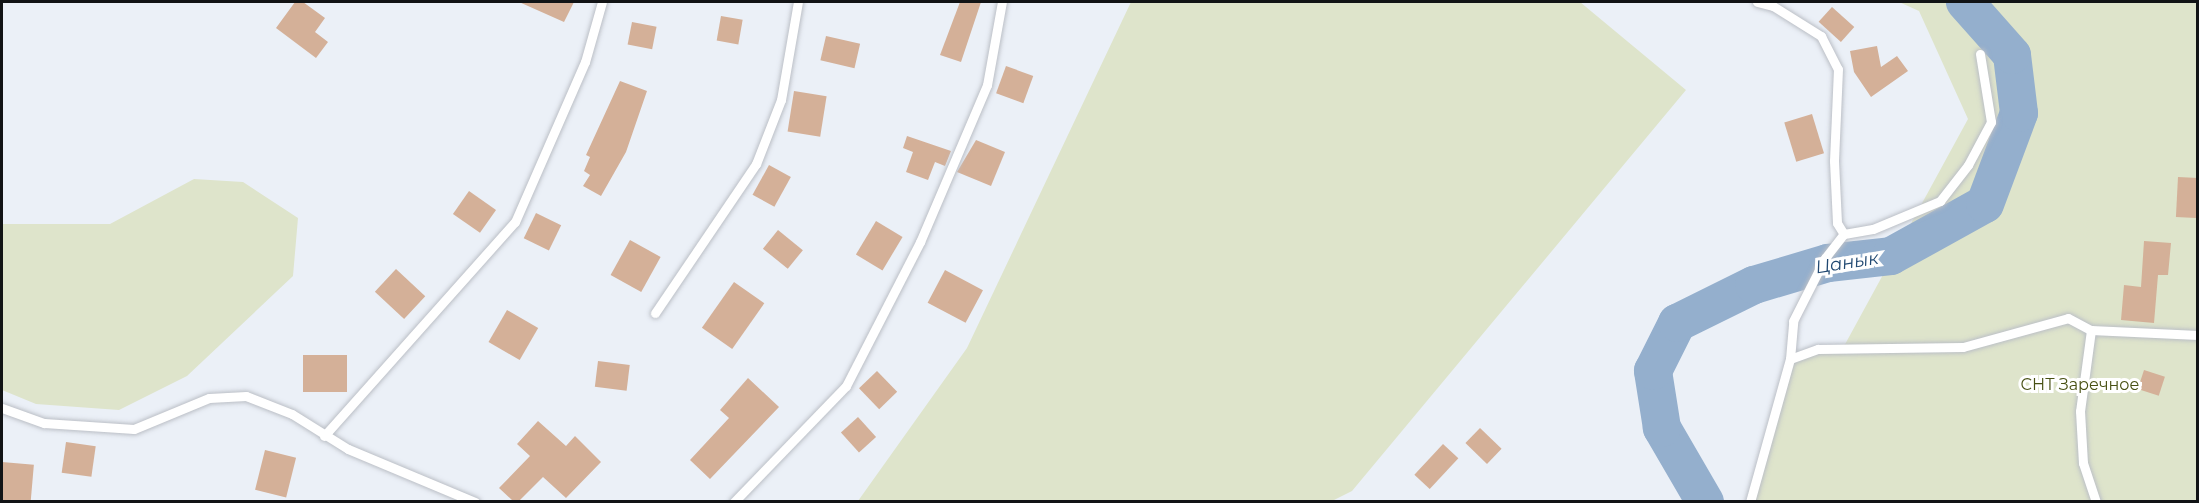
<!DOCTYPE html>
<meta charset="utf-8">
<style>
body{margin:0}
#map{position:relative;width:2199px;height:503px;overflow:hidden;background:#ebf0f7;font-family:Montserrat,sans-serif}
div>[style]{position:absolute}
.green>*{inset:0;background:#dee4cb}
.river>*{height:38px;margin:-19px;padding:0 19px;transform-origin:19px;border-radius:19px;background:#94afcd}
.building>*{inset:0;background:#d4b098;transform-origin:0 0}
.roads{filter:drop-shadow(0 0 2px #bbbfc6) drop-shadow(0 0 2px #bbbfc6)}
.service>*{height:9px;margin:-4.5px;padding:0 4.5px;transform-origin:4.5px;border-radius:4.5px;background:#fff}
span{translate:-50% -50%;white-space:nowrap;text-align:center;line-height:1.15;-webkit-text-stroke:6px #fff;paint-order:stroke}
.park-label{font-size:16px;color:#485114}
.water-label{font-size:18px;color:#204871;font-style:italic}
.frame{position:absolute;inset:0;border:3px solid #111315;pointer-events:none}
</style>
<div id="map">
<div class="green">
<i style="clip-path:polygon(1131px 2px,1580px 2px,1686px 90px,1352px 491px,1332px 501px,858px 501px,967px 348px)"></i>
<i style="clip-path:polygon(1899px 2px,2197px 2px,2197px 501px,1750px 502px,1790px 359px,1843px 348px,1968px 119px,1919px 11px)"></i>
<i style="clip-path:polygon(194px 179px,243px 182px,298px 218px,293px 276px,187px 376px,119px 410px,36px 404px,2px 390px,2px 224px,110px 224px)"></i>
</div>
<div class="river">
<i style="left:1705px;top:502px;width:86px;rotate:-120.2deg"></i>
<i style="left:1662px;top:428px;width:58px;rotate:-99deg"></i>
<i style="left:1653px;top:371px;width:54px;rotate:-63.4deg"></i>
<i style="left:1677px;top:323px;width:86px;rotate:-26.3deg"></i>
<i style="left:1754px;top:285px;width:77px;rotate:-16.6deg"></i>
<i style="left:1828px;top:263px;width:63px;rotate:-6.3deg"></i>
<i style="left:1891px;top:256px;width:107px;rotate:-29deg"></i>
<i style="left:1985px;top:204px;width:97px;rotate:-69.5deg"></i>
<i style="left:2019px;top:113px;width:58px;rotate:-96.9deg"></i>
<i style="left:2012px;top:55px;width:71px;rotate:-131.6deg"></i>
</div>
<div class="building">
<i style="clip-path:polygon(295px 2px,303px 2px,325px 18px,315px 32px,328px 42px,316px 58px,276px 28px)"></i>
<i style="clip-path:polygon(519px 2px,574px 2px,564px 22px)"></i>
<i style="clip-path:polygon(960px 2px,981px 2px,961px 62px,940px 55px)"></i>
<i style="left:1832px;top:7px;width:30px;height:20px;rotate:42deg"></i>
<i style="left:721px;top:16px;width:22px;height:25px;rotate:10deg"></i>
<i style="left:632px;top:22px;width:25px;height:23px;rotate:11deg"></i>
<i style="left:826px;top:36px;width:35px;height:25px;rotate:13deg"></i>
<i style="clip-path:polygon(1877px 46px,1881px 67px,1897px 56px,1908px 71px,1871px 97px,1854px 72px,1850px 51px)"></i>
<i style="left:1006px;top:66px;width:29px;height:29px;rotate:20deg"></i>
<i style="clip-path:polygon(620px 81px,647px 91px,626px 152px,601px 196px,583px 186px,590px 175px,584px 171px,590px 157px,586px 155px)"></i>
<i style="left:794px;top:91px;width:33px;height:41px;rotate:9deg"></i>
<i style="left:1812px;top:114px;width:41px;height:29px;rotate:73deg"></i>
<i style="clip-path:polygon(907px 136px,951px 151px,945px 166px,935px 162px,928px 180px,906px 172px,913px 152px,903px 148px)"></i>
<i style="clip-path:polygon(976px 140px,1005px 152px,991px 186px,957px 172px)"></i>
<i style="left:769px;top:165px;width:25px;height:34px;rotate:29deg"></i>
<i style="left:2178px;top:177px;width:20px;height:40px;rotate:3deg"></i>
<i style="left:469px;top:191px;width:33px;height:28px;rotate:35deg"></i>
<i style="left:536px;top:213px;width:28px;height:28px;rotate:26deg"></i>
<i style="left:876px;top:221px;width:31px;height:39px;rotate:31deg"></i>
<i style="left:778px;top:230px;width:32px;height:24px;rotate:39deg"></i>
<i style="left:630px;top:240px;width:35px;height:40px;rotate:29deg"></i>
<i style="clip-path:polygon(2144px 241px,2171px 243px,2168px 275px,2158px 275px,2154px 323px,2121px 320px,2124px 285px,2141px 287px)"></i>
<i style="left:396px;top:269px;width:40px;height:31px;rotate:43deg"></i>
<i style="left:945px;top:270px;width:43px;height:37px;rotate:28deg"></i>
<i style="left:734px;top:282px;width:37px;height:56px;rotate:35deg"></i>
<i style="left:507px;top:310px;width:36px;height:37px;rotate:30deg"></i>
<i style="left:303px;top:355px;width:44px;height:37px"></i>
<i style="left:598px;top:361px;width:32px;height:26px;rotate:7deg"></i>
<i style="left:2144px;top:370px;width:22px;height:20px;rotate:18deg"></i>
<i style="left:877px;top:371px;width:29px;height:25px;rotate:46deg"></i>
<i style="clip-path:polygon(748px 378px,779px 407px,710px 479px,690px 460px,729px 418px,720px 410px)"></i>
<i style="left:858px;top:417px;width:27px;height:23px;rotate:48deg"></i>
<i style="clip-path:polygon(538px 421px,566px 446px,575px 436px,601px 462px,566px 498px,543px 477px,519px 501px,513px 501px,499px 488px,530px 456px,517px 444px)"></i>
<i style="left:1480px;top:428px;width:30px;height:21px;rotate:44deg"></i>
<i style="left:66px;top:442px;width:30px;height:31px;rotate:8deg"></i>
<i style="left:1443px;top:444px;width:21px;height:42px;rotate:43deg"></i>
<i style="left:265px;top:450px;width:32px;height:41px;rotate:14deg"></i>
<i style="left:2px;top:462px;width:32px;height:38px;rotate:5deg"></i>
</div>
<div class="roads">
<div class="service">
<i style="left:1757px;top:2px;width:16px;rotate:14deg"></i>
<i style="left:1773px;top:6px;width:57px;rotate:32deg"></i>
<i style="left:1821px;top:36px;width:37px;rotate:63deg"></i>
<i style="left:1838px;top:69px;width:92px;rotate:92.5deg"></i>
<i style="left:1834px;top:161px;width:62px;rotate:87.2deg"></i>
<i style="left:1837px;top:223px;width:13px;rotate:58deg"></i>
<i style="left:1844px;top:234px;width:29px;rotate:-10deg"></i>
<i style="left:1873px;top:229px;width:73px;rotate:-22.7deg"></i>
<i style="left:1940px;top:201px;width:46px;rotate:-52.1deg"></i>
<i style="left:1968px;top:165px;width:49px;rotate:-61.9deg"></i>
<i style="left:1991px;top:122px;width:69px;rotate:-99.2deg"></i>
<i style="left:655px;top:313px;width:180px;rotate:-55.9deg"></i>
<i style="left:756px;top:164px;width:69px;rotate:-68.7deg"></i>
<i style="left:781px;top:100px;width:99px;rotate:-80.2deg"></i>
<i style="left:2091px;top:330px;width:82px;rotate:97.7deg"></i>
<i style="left:2080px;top:411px;width:52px;rotate:86.7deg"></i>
<i style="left:2083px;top:463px;width:41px;rotate:71.6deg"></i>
<i style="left:1790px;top:359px;width:38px;rotate:-85deg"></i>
<i style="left:1793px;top:321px;width:71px;rotate:-63.1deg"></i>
<i style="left:1825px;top:258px;width:31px;rotate:-52deg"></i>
<i style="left:2px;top:408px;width:45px;rotate:19.7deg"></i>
<i style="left:44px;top:423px;width:90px;rotate:3.8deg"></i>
<i style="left:134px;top:429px;width:81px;rotate:-22.5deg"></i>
<i style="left:209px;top:398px;width:37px;rotate:-3deg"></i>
<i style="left:246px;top:396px;width:49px;rotate:21.4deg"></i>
<i style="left:292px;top:414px;width:66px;rotate:32deg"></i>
<i style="left:348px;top:449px;width:138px;rotate:22.7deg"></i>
<i style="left:324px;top:436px;width:287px;rotate:-48.3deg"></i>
<i style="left:515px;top:222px;width:175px;rotate:-66.4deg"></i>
<i style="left:585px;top:62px;width:62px;rotate:-74.2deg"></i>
<i style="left:734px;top:502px;width:161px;rotate:-46deg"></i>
<i style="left:846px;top:386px;width:162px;rotate:-62.8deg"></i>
<i style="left:920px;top:242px;width:171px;rotate:-66.9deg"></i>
<i style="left:987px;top:85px;width:84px;rotate:-79.8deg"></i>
<i style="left:1750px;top:502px;width:148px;rotate:-74.4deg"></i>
<i style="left:1790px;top:359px;width:30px;rotate:-20deg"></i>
<i style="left:1818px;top:349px;width:145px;rotate:-0.8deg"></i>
<i style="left:1963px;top:347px;width:109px;rotate:-15.4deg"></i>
<i style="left:2068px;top:318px;width:26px;rotate:28deg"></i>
<i style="left:2091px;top:330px;width:107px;rotate:2.7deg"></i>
</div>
</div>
<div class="park-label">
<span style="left:2080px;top:385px">СНТ Заречное</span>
</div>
<div class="water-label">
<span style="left:1847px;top:263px;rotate:-9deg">Цанык</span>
</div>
<div class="frame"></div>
</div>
